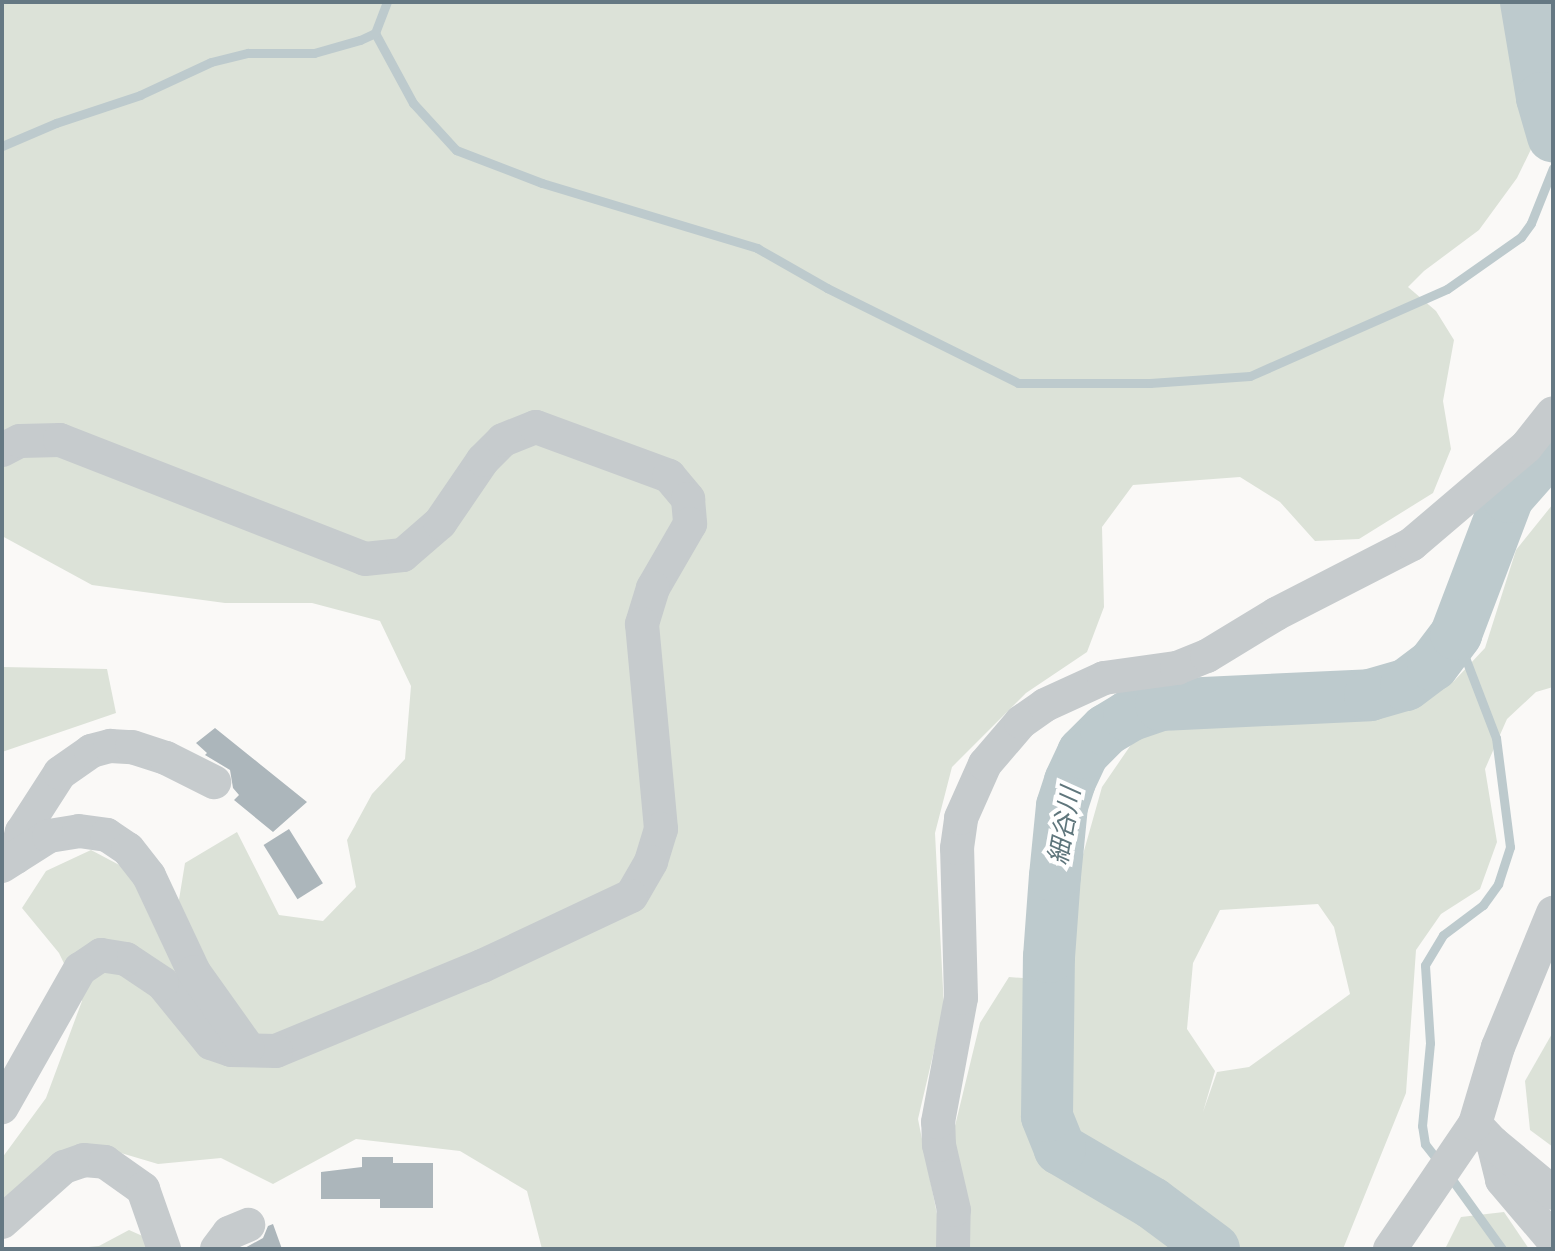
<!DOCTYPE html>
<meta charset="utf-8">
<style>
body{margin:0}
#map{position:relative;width:1555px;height:1251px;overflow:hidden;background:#faf9f7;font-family:"Golos Text","Noto Sans JP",sans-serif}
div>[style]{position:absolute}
.green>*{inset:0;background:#dce2d8}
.stream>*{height:9px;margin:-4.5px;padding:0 4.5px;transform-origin:4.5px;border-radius:4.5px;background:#bdcacd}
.river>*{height:52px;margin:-26px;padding:0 26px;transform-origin:26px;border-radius:26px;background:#bdcacd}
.building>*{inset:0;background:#acb6bb;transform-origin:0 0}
.minor>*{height:34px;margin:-17px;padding:0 17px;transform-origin:17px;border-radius:17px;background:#c6cbcd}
span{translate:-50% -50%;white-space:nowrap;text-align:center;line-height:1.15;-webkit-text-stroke:8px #fff;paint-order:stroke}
.water-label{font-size:26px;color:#5f767c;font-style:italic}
.frame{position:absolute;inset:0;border:4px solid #657883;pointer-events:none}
</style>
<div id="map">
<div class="green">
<i style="clip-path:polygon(2px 2px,1513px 2px,1537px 137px,1517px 178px,1479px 230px,1424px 271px,1408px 287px,1436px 311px,1454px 340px,1443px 401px,1451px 449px,1433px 493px,1359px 539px,1315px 541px,1280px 502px,1240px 477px,1133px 485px,1102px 527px,1104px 607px,1087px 652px,1026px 693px,952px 767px,935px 833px,944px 1008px,918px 1119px,944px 1249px,542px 1249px,527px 1191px,460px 1151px,356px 1139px,273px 1184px,221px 1158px,158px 1164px,94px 1145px,2px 1208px,2px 1158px,46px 1098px,82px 1001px,59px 953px,22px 908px,46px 871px,91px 850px,125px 868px,176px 918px,185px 863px,237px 832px,279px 915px,323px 921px,356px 887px,347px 840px,372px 794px,405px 759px,411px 686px,380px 621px,312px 603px,225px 603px,92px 585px,2px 536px)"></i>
<i style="clip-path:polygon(evenodd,1553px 504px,1553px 687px,1536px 692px,1507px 719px,1485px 769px,1497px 842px,1480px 889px,1441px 914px,1416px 950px,1406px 1093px,1343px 1249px,962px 1249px,954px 1130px,980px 1023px,1009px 977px,1065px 981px,1080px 865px,1102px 787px,1139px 733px,1368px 712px,1421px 701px,1454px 681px,1485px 648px,1516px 550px,1553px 504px,1318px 904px,1334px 927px,1350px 994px,1249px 1067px,1217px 1072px,1203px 1112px,1215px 1071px,1187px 1029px,1193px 963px,1220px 910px,1318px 904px)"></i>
<i style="clip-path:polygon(2px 667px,107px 669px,116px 713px,2px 752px)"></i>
<i style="clip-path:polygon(1553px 1032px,1553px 1147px,1530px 1130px,1525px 1081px)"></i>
<i style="clip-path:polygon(1504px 1212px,1529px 1249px,1445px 1249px,1461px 1217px)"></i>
<i style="clip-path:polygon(129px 1230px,147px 1238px,153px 1249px,68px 1249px,99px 1246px)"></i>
</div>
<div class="stream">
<i style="left:375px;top:33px;width:80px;rotate:61.5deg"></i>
<i style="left:413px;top:103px;width:64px;rotate:47.5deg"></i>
<i style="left:456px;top:150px;width:92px;rotate:21deg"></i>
<i style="left:542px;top:183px;width:225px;rotate:16.8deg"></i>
<i style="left:757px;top:248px;width:81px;rotate:29.7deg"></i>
<i style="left:827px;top:288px;width:213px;rotate:26.4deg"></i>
<i style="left:1018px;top:383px;width:132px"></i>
<i style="left:1150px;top:383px;width:100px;rotate:-4deg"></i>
<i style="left:1250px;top:376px;width:215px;rotate:-23.8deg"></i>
<i style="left:1447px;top:289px;width:90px;rotate:-35.1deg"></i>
<i style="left:1521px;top:237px;width:17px;rotate:-54deg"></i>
<i style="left:1531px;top:223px;width:59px;rotate:-68.2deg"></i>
<i style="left:2px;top:146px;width:59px;rotate:-23.1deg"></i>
<i style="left:56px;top:123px;width:89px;rotate:-18.4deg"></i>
<i style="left:140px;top:95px;width:78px;rotate:-24.9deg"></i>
<i style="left:211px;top:62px;width:38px;rotate:-14deg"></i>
<i style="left:248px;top:53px;width:66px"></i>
<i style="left:314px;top:53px;width:48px;rotate:-15.8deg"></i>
<i style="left:360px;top:40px;width:17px;rotate:-25deg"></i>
<i style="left:375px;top:33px;width:33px;rotate:-69deg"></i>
<i style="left:1439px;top:1162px;width:23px;rotate:-128deg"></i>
<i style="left:1425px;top:1144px;width:18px;rotate:-99deg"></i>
<i style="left:1422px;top:1126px;width:83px;rotate:-84.5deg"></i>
<i style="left:1430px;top:1043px;width:78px;rotate:-93.7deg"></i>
<i style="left:1425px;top:965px;width:35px;rotate:-59deg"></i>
<i style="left:1443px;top:935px;width:50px;rotate:-36.9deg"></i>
<i style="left:1483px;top:905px;width:26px;rotate:-54deg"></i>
<i style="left:1498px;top:884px;width:39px;rotate:-72deg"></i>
<i style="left:1510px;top:847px;width:110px;rotate:-97.3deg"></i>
<i style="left:1496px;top:738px;width:111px;rotate:-111deg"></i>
<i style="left:1448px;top:1174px;width:92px;rotate:54.2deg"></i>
</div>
<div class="river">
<i style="left:1526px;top:2px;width:97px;rotate:80.5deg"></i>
<i style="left:1542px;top:98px;width:40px;rotate:74deg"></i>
<i style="left:1214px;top:1249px;width:77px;rotate:-143.4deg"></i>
<i style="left:1152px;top:1203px;width:107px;rotate:-149.6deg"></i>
<i style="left:1060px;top:1149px;width:35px;rotate:-112deg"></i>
<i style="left:1047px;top:1116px;width:159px;rotate:-89.3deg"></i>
<i style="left:1049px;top:957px;width:81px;rotate:-85.8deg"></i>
<i style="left:1055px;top:876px;width:70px;rotate:-84.3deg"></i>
<i style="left:1062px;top:806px;width:26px;rotate:-72deg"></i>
<i style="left:1070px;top:781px;width:31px;rotate:-65deg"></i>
<i style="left:1083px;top:753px;width:33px;rotate:-45deg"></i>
<i style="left:1106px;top:730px;width:27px;rotate:-31deg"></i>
<i style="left:1129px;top:716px;width:34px;rotate:-19deg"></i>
<i style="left:1161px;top:705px;width:209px;rotate:-2.7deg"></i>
<i style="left:1370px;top:695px;width:37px;rotate:-16deg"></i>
<i style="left:1406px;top:685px;width:34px;rotate:-37deg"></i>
<i style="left:1433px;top:665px;width:39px;rotate:-53deg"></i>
<i style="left:1456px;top:634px;width:147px;rotate:-69.2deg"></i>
<i style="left:1508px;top:497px;width:68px;rotate:-48.6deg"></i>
</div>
<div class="building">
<i style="clip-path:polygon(215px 728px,307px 802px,273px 832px,234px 800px,239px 795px,233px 788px,230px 770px,205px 755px,207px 753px,196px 743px)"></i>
<i style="left:289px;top:829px;width:64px;height:30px;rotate:58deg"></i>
<i style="clip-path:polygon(362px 1157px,393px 1157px,393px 1163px,433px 1163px,433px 1208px,380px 1208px,380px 1199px,321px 1199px,321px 1172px,362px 1167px)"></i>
<i style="clip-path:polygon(273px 1224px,282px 1249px,243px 1249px,263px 1238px,268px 1226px)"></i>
</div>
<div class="minor">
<i style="left:2px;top:450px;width:20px;rotate:-27deg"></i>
<i style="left:20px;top:441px;width:40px;rotate:-1.4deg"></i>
<i style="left:60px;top:440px;width:327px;rotate:21.3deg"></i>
<i style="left:365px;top:559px;width:38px;rotate:-6deg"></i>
<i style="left:403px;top:555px;width:49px;rotate:-40.9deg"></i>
<i style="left:440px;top:523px;width:76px;rotate:-55.7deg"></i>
<i style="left:483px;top:460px;width:28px;rotate:-45deg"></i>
<i style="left:503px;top:440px;width:35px;rotate:-22deg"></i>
<i style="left:536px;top:427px;width:142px;rotate:20.2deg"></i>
<i style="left:669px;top:476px;width:30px;rotate:50deg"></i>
<i style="left:688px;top:499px;width:25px;rotate:85deg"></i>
<i style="left:690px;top:524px;width:74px;rotate:120deg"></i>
<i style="left:653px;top:588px;width:38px;rotate:107deg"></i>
<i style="left:642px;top:624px;width:206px;rotate:84.7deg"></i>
<i style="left:661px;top:829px;width:34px;rotate:107deg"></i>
<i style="left:651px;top:862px;width:39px;rotate:120deg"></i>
<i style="left:631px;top:896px;width:165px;rotate:154.8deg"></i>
<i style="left:482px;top:966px;width:223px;rotate:157.6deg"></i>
<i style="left:276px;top:1051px;width:45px;rotate:-178.7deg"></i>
<i style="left:231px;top:1050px;width:21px;rotate:-161deg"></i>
<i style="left:211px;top:1043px;width:77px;rotate:-129.2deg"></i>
<i style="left:162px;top:983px;width:43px;rotate:-146.3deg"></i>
<i style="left:126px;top:959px;width:25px;rotate:-171deg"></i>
<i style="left:101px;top:955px;width:25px;rotate:146deg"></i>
<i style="left:80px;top:969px;width:159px;rotate:119.5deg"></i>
<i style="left:16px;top:857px;width:26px;rotate:-77deg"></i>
<i style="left:22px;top:832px;width:70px;rotate:-57.2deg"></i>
<i style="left:60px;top:773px;width:38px;rotate:-35deg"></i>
<i style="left:91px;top:751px;width:20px;rotate:-15deg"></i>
<i style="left:110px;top:746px;width:22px;rotate:3deg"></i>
<i style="left:132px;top:747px;width:36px;rotate:18deg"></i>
<i style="left:166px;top:758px;width:54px;rotate:26.6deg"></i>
<i style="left:2px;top:866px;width:56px;rotate:-32.6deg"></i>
<i style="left:49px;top:836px;width:30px;rotate:-9deg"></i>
<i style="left:79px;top:831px;width:28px;rotate:8deg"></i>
<i style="left:107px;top:835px;width:25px;rotate:34deg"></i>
<i style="left:128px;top:849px;width:34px;rotate:52deg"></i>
<i style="left:149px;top:876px;width:106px;rotate:64.9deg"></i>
<i style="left:194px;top:972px;width:93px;rotate:54.6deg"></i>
<i style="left:1475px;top:1124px;width:26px;rotate:47deg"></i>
<i style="left:1493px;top:1143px;width:38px;rotate:76deg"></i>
<i style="left:1502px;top:1180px;width:79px;rotate:49.6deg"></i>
<i style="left:1493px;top:1143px;width:78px;rotate:39.8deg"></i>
<i style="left:2px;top:1222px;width:83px;rotate:-41.6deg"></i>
<i style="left:64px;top:1167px;width:21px;rotate:-19deg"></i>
<i style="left:84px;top:1160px;width:21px;rotate:5deg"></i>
<i style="left:105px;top:1162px;width:47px;rotate:35.4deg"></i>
<i style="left:143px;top:1189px;width:64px;rotate:70.7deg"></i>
<i style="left:217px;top:1249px;width:20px;rotate:-53deg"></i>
<i style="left:229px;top:1233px;width:21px;rotate:-23deg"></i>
<i style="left:953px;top:1249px;width:39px;rotate:-89deg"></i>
<i style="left:954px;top:1210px;width:67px;rotate:-103deg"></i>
<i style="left:939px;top:1145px;width:23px;rotate:-92deg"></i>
<i style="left:938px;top:1122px;width:126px;rotate:-79.5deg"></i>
<i style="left:961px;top:998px;width:150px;rotate:-91.5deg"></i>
<i style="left:957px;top:848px;width:30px;rotate:-82deg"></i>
<i style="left:961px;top:818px;width:59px;rotate:-66deg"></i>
<i style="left:985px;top:764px;width:55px;rotate:-49.4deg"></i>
<i style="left:1021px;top:722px;width:29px;rotate:-35deg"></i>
<i style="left:1045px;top:705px;width:65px;rotate:-24.6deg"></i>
<i style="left:1104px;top:678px;width:74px;rotate:-7.8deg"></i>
<i style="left:1177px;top:668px;width:32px;rotate:-22deg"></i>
<i style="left:1207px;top:656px;width:81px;rotate:-31.3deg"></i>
<i style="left:1276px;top:614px;width:153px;rotate:-27.2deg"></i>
<i style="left:1412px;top:544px;width:150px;rotate:-40.4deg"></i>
<i style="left:1526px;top:447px;width:43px;rotate:-51.5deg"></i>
<i style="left:1390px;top:1249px;width:151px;rotate:-55.8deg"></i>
<i style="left:1475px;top:1124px;width:80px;rotate:-73.4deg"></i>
<i style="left:1498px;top:1047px;width:145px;rotate:-67.7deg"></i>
</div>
<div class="water-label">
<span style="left:1064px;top:826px;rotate:-80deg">細谷川</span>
</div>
<div class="frame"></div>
</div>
